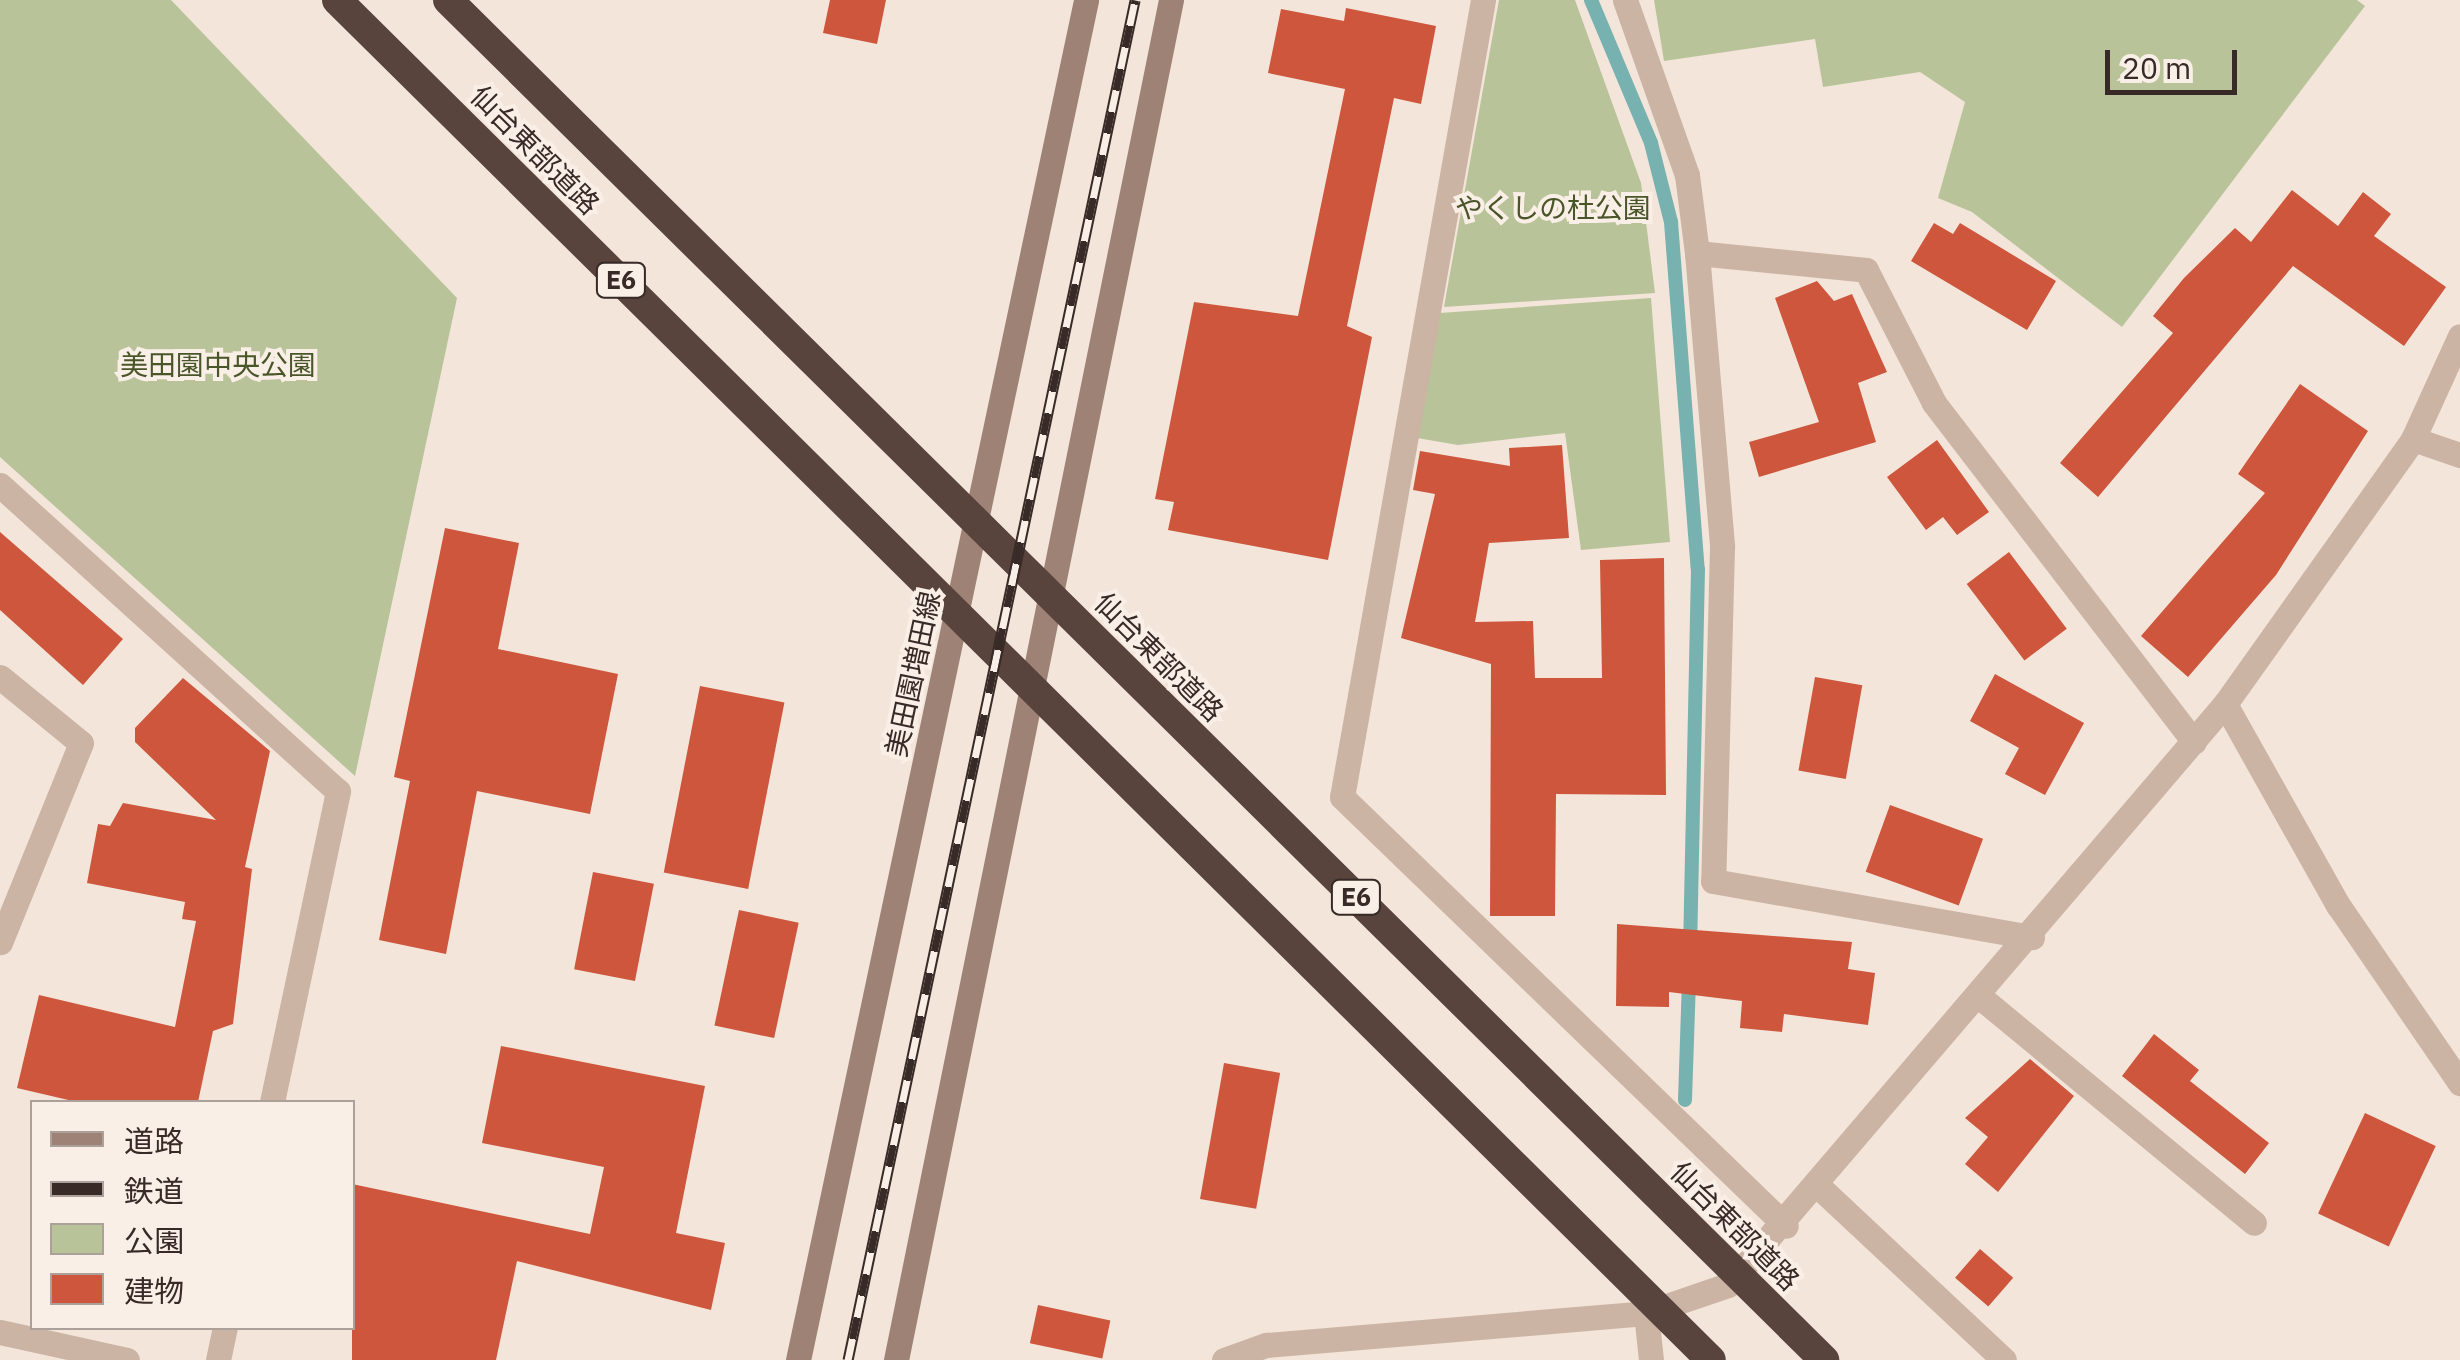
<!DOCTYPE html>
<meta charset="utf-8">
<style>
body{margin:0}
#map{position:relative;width:2460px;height:1360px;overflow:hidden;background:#f3e5d9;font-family:"IBM Plex Sans","Noto Sans JP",sans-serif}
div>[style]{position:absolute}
.green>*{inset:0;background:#b8c399}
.stream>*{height:14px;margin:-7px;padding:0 7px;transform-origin:7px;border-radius:7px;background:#77b2b0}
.building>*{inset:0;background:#cd563d;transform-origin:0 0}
.minor>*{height:25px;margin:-12.5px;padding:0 12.5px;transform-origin:12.5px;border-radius:12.5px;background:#ccb4a5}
.tertiary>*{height:25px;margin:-12.5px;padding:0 12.5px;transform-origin:12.5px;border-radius:12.5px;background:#ccb4a5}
.secondary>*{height:25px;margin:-12.5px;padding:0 12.5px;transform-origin:12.5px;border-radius:12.5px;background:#9f8276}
.motorway>*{height:30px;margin:-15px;padding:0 15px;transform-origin:15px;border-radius:15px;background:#58433d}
.rail>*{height:11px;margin-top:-5.5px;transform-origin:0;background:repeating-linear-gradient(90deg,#faefe6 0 22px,#372a27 0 44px);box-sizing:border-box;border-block:2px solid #372a27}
span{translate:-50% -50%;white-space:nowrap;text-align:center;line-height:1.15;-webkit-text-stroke:8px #faefe6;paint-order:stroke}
.shield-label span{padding:2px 8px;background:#faefe6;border:2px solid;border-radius:8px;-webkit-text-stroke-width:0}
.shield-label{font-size:25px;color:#372a27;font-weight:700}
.street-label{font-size:28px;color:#372a27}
.park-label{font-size:28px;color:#495629}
.legend{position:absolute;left:30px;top:1100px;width:325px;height:230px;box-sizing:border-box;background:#faefe6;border:2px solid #aca09a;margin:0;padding:12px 18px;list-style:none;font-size:30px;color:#372a27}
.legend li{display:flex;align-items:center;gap:20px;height:50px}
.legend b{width:50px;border:2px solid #aca09a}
.scale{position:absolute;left:2105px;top:50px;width:132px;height:45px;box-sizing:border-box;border:5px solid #372a27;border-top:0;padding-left:12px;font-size:30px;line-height:35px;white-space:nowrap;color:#372a27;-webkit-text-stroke:8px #faefe6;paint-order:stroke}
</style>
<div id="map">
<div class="green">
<i style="clip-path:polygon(0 0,171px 0,457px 298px,355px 776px,0 457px)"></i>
<i style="clip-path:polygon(1499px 0,1575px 0,1641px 183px,1655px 293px,1444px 307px)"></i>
<i style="clip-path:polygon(1654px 0,2357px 0,2365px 6px,2122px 327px,1972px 212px,1938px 198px,1965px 102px,1920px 72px,1823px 87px,1815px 39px,1664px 61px)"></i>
<i style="clip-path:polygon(1651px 298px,1670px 542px,1581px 550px,1565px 433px,1458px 445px,1417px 438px,1440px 313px)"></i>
</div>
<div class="stream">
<i style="left:1591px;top:0;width:155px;rotate:67.2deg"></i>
<i style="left:1651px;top:143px;width:81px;rotate:75.8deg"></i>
<i style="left:1671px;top:222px;width:348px;rotate:85.6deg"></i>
<i style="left:1698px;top:569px;width:379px;rotate:91.2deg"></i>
<i style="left:1685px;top:1100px;width:120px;rotate:-88.1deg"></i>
</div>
<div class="building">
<i style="clip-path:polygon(830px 0,886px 0,877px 44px,823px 33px)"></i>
<i style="clip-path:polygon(1346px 8px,1436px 26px,1421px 104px,1394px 98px,1347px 326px,1372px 337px,1328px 560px,1168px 530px,1174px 502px,1155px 499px,1194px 302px,1298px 316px,1345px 89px,1268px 73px,1281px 9px,1344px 21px)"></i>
<i style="clip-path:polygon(2292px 190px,2338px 226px,2363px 192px,2391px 214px,2374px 236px,2446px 287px,2404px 346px,2293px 266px,2098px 497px,2060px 463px,2173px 333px,2153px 316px,2184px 278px,2235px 228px,2251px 242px)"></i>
<i style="clip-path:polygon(1934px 223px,1953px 234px,1960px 223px,2056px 281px,2027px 330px,1911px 261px)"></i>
<i style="clip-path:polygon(1817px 281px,1834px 301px,1852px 294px,1887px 372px,1858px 383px,1876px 442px,1759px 477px,1749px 442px,1819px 422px,1775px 298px)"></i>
<i style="clip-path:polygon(2300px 384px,2368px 431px,2276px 575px,2188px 677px,2141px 636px,2265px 493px,2238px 474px)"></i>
<i style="clip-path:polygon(1937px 440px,1989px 512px,1957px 535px,1943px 517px,1926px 530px,1887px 477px)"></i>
<i style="clip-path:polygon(1562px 445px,1569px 538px,1489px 543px,1475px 622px,1533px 621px,1535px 678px,1602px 678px,1600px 560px,1664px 558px,1666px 795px,1556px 794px,1555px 916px,1490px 916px,1491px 664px,1401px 638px,1435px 494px,1413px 490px,1420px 451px,1510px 466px,1509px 448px)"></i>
<i style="clip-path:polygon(445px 528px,519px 543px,498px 649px,618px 674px,590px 814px,477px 791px,446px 954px,379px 940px,410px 781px,394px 777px)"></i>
<i style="clip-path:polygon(0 532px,123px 639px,83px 685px,0 610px)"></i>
<i style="left:2009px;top:552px;width:96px;height:53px;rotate:53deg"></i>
<i style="clip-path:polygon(1995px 674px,2084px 723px,2045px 795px,2005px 774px,2019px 748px,1970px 721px)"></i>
<i style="left:1815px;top:677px;width:48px;height:95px;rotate:10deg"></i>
<i style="clip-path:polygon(183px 678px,270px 751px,245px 867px,252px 869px,233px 1024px,213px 1031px,198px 1102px,77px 1102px,17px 1088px,39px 995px,175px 1027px,196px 921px,182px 919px,185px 902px,87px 883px,98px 824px,110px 826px,123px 803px,216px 820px,135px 742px,135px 728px)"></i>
<i style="left:700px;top:686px;width:86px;height:190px;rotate:11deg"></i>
<i style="left:1890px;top:805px;width:99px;height:71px;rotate:20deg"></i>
<i style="left:593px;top:872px;width:62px;height:99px;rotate:11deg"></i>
<i style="left:739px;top:910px;width:61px;height:118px;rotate:12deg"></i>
<i style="clip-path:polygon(1617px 924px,1852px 942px,1848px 969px,1875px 973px,1868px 1025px,1784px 1014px,1782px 1032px,1740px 1028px,1742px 1001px,1669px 992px,1669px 1007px,1616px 1006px)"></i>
<i style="clip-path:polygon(2154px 1034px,2199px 1070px,2190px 1081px,2269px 1143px,2245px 1174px,2122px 1076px)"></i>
<i style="clip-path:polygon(501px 1046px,705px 1086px,676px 1233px,725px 1243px,711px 1310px,517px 1261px,496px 1360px,352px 1360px,352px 1184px,590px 1234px,604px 1167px,482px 1143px)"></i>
<i style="clip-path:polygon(2030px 1059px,2074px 1096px,1998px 1192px,1965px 1164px,1988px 1137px,1965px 1118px)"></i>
<i style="left:1224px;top:1063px;width:57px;height:138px;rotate:10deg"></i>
<i style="left:2365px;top:1113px;width:78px;height:111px;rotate:25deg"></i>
<i style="left:1980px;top:1249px;width:44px;height:38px;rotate:41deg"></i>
<i style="left:1038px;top:1305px;width:74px;height:39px;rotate:12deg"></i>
</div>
<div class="minor">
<i style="left:1483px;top:0;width:809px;rotate:100.03deg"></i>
<i style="left:1342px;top:797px;width:617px;rotate:44.02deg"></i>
<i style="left:1625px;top:0;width:186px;rotate:70.5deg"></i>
<i style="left:1687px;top:175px;width:79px;rotate:82.7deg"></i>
<i style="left:1697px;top:253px;width:295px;rotate:85.1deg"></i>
<i style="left:1722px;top:547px;width:334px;rotate:91.5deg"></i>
<i style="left:1713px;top:881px;width:324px;rotate:10deg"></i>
<i style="left:1697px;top:253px;width:170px;rotate:5.7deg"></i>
<i style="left:1866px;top:270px;width:149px;rotate:62.9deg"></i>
<i style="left:1934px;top:403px;width:427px;rotate:52.5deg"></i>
<i style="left:2413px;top:439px;width:50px;rotate:18.8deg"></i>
<i style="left:0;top:485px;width:456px;rotate:42.2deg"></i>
<i style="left:0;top:677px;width:104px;rotate:39.2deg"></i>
<i style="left:81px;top:743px;width:215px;rotate:112.1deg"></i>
<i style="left:2225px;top:704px;width:231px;rotate:60.7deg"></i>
<i style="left:2338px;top:905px;width:216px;rotate:55.6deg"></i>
<i style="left:1980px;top:997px;width:355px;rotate:39.5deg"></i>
<i style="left:1817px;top:1185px;width:256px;rotate:43.1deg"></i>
<i style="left:0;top:1332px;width:130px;rotate:12.4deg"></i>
</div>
<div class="tertiary">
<i style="left:272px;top:1102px;width:318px;rotate:-78deg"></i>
<i style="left:1646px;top:1313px;width:47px;rotate:83.9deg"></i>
<i style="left:218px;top:1360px;width:33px;rotate:-78deg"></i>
<i style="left:1224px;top:1360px;width:45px;rotate:-19.7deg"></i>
<i style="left:1266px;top:1345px;width:381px;rotate:-4.8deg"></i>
<i style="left:1646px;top:1313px;width:87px;rotate:-18.9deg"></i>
<i style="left:1728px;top:1285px;width:765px;rotate:-49.46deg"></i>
<i style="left:2225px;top:704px;width:325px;rotate:-54.6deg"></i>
<i style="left:2413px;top:439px;width:113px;rotate:-65.5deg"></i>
</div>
<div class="secondary">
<i style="left:798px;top:1360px;width:1390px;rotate:-78.04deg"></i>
<i style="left:896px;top:1360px;width:1388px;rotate:-78.57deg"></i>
</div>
<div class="motorway">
<i style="left:337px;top:0;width:1933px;rotate:44.71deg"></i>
<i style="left:448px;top:0;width:1935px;rotate:44.66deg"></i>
</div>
<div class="rail">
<i style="left:848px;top:1360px;width:1390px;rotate:-78.08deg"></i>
</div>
<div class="shield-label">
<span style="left:621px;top:280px">E6</span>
<span style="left:1356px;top:897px">E6</span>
</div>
<div class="street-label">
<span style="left:535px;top:150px;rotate:45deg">仙台東部道路</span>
<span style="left:1159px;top:657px;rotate:45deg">仙台東部道路</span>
<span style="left:913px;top:674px;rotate:-78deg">美田園増田線</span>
<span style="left:1735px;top:1226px;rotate:45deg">仙台東部道路</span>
</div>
<div class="park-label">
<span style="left:1553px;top:208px">やくしの杜公園</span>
<span style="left:218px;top:365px">美田園中央公園</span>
</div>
<ul class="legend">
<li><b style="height:12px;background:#9f8276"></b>道路</li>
<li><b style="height:12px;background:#372a27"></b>鉄道</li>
<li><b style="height:28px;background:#b8c399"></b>公園</li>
<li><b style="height:28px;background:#cd563d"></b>建物</li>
</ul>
<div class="scale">20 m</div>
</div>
